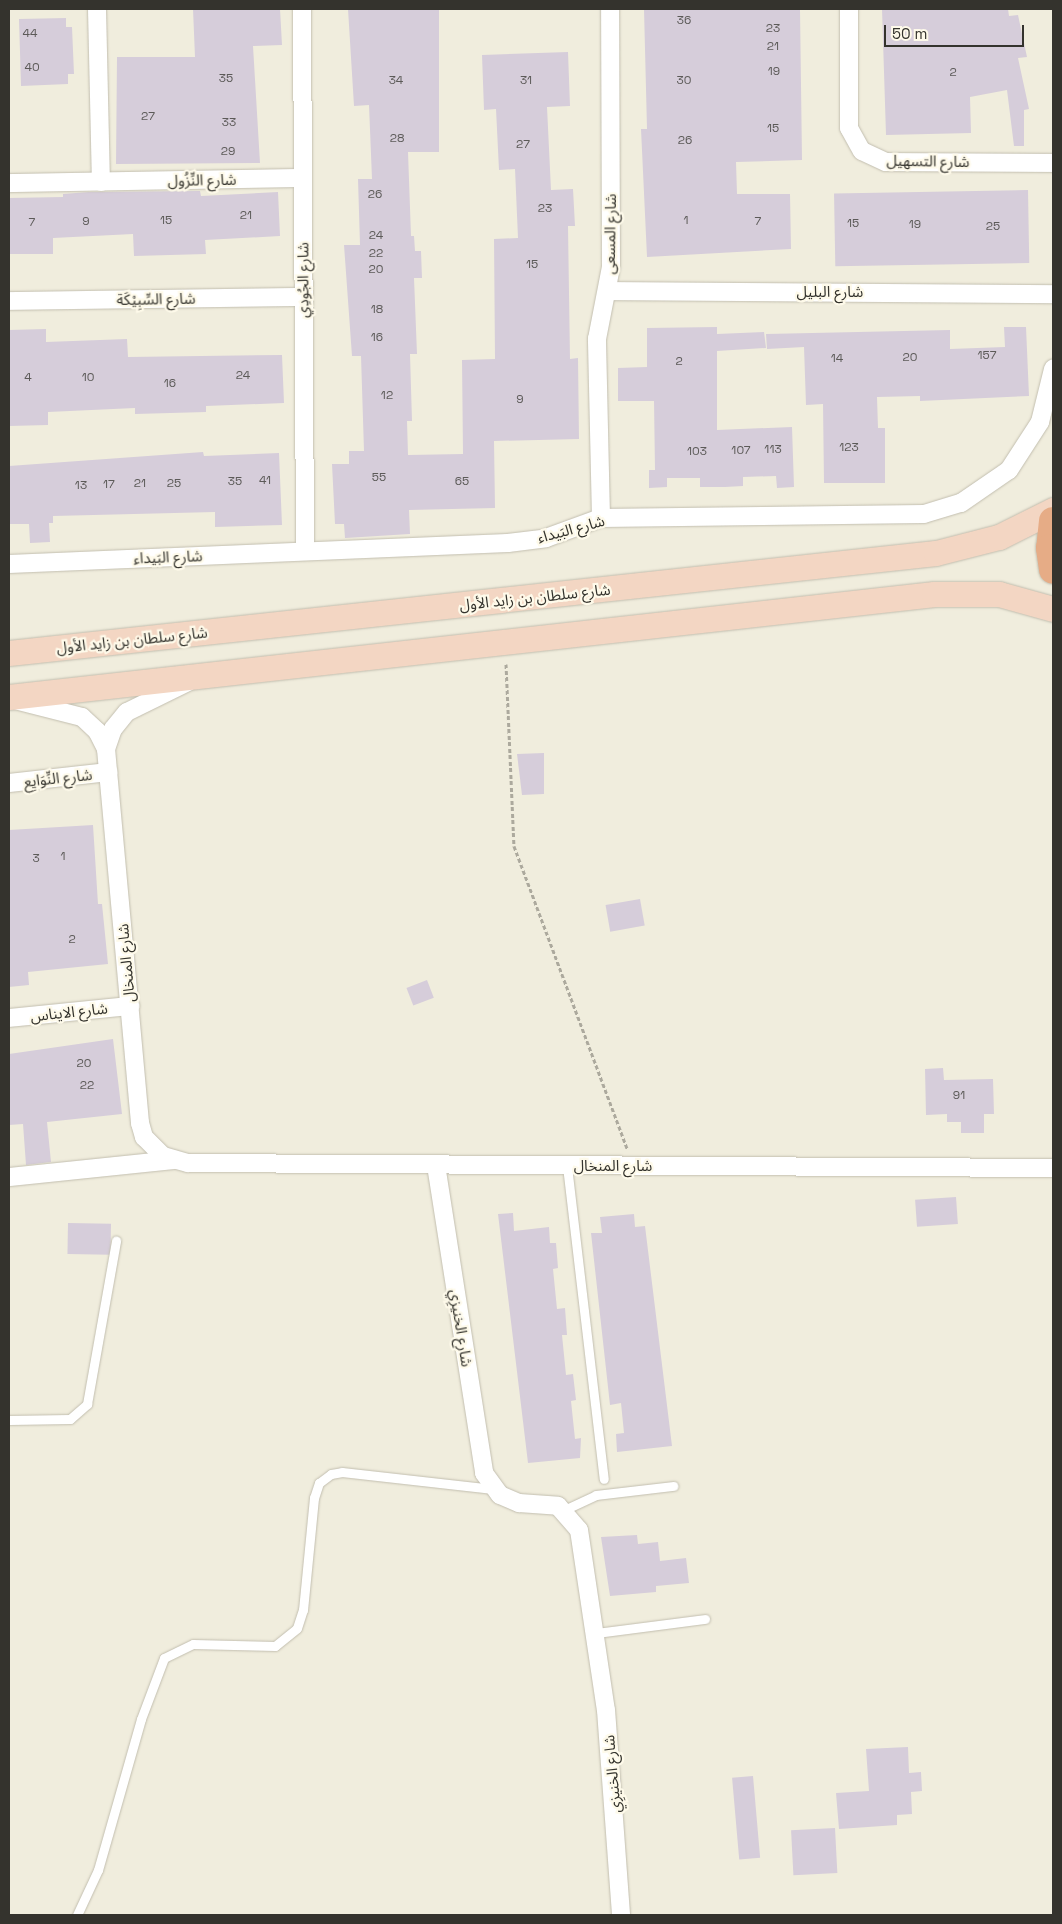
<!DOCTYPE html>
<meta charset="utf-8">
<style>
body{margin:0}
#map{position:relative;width:1062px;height:1924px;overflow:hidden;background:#f0eddd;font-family:"Space Grotesk","Noto Sans Arabic",sans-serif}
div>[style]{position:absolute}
.building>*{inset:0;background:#d6cdda;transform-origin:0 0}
.path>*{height:3px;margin-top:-1.5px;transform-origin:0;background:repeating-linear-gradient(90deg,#aca99d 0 4px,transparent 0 6.5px)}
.roads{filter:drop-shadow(0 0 1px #c2beaf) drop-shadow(0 0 1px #c2beaf)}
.lane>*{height:9px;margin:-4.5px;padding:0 4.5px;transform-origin:4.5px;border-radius:4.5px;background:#fff}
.street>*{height:18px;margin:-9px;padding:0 9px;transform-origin:9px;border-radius:9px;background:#fff}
.secondary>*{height:25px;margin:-12.5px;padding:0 12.5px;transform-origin:12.5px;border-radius:12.5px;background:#f3d6c3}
.primary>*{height:28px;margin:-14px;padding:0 14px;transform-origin:14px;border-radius:14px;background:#e6ac86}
span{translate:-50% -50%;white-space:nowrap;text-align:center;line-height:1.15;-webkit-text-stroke:4.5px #fefaea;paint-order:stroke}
.number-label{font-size:12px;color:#5c5a58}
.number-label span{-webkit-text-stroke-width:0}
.street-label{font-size:15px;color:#34332d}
.frame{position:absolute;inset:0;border:10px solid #34332d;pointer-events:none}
.scale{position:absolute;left:884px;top:25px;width:140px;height:22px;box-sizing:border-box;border:2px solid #34332d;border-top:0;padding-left:6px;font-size:15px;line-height:18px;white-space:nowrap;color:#34332d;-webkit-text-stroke:4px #fefaea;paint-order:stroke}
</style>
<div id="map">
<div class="building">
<i style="clip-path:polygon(193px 9px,280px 9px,282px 45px,253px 46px,260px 163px,116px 164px,117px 57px,195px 57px)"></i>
<i style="clip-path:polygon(348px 9px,439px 9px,439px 152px,408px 152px,411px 236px,414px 236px,415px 251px,421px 251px,422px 278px,414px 278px,417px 354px,410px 354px,412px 421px,407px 421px,408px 455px,463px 454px,462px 360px,495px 359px,494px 239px,518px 238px,515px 169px,499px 170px,496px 109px,484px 110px,482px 55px,568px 52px,570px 106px,547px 107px,551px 190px,573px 189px,575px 226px,568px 226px,570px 359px,578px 358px,579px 439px,494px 441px,495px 508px,409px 510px,410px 534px,345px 538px,344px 524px,335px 524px,332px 464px,349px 464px,349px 451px,364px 451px,361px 356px,352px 356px,344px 245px,360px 245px,358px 179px,372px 179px,369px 105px,354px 106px)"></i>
<i style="clip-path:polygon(644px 9px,800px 9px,802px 160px,736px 162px,737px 194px,790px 194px,791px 249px,647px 257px,641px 129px,647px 129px)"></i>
<i style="clip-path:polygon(882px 9px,1008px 9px,1009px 16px,1018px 15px,1027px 57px,1018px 58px,1029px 109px,1024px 110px,1024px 146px,1014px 146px,1007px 90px,970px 97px,971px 133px,886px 135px)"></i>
<i style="clip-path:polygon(66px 18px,66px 27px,72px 27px,74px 74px,68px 74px,68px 84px,21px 86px,19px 19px)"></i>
<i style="left:1028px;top:190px;width:73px;height:194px;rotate:89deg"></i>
<i style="clip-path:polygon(200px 191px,201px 196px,278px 192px,280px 236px,205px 240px,206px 254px,134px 256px,133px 234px,53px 238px,53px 254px,9px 254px,9px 198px,63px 197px,63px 194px,89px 192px)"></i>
<i style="clip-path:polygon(717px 327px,717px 334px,764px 332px,766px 348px,717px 351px,717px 430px,792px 427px,794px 487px,777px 488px,776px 476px,743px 477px,743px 486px,725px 487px,700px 487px,700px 478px,667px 478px,667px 487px,649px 488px,649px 470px,655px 470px,654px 401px,618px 401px,618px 368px,647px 367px,647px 328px)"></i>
<i style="clip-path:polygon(1004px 327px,1026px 327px,1029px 396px,920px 401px,920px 396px,877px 397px,878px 428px,885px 428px,885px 483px,824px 483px,823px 404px,806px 405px,804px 347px,767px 349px,766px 334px,950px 330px,950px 349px,1005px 347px)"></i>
<i style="clip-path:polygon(46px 329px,46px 342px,127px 339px,128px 357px,282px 355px,284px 403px,206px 406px,206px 412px,135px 414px,135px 408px,48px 412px,48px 425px,9px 426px,9px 330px)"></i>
<i style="clip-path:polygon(203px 452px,204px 456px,279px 453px,282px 525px,215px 527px,215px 512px,53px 516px,53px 523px,49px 523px,50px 542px,30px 543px,29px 524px,9px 524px,9px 466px)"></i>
<i style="clip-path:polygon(544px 753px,544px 794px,522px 795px,517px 754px)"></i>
<i style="clip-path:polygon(93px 825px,98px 904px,102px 904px,108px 964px,28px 972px,29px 985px,9px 987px,9px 830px)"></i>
<i style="left:640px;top:899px;width:27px;height:35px;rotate:80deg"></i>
<i style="left:427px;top:980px;width:19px;height:22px;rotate:69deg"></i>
<i style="clip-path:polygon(113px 1039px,122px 1114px,47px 1122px,51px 1162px,26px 1165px,23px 1124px,9px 1125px,9px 1054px)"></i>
<i style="clip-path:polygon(943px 1068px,944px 1080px,993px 1079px,994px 1114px,984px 1114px,984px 1133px,961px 1133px,961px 1122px,947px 1122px,947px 1114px,926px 1115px,925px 1069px)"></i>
<i style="left:956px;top:1197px;width:27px;height:41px;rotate:86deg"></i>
<i style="clip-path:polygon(513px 1213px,514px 1231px,549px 1227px,550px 1243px,556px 1243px,558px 1268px,553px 1269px,557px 1309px,565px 1308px,567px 1335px,562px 1335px,566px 1375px,573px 1374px,576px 1400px,571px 1401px,575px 1439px,581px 1438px,580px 1458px,528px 1463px,498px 1214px)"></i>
<i style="clip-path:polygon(634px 1214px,635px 1227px,645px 1226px,672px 1446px,617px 1452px,616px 1434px,624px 1433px,621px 1403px,610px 1405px,591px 1233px,602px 1233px,600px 1217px)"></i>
<i style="left:68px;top:1223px;width:43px;height:31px;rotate:1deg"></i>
<i style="clip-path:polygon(637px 1535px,638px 1544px,658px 1542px,660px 1561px,686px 1558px,689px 1583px,656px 1586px,656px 1592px,610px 1596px,601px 1537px)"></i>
<i style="clip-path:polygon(908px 1747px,909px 1773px,921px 1772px,922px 1791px,911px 1792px,912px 1814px,897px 1815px,897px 1825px,839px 1829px,836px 1793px,869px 1791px,866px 1749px)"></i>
<i style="left:753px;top:1776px;width:82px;height:21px;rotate:85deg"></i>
<i style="left:835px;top:1828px;width:45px;height:44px;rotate:87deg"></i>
</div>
<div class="path">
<i style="left:506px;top:664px;width:182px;rotate:87.5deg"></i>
<i style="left:514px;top:846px;width:323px;rotate:69.5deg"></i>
</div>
<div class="roads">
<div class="lane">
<i style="left:567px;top:1166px;width:315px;rotate:83.3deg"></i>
<i style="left:9px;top:1420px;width:61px;rotate:-0.9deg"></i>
<i style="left:70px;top:1419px;width:23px;rotate:-41deg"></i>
<i style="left:87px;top:1404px;width:166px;rotate:-79.9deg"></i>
<i style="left:564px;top:1510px;width:35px;rotate:-25deg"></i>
<i style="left:596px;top:1495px;width:78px;rotate:-6.7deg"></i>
<i style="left:597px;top:1633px;width:109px;rotate:-7.4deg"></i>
<i style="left:77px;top:1915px;width:50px;rotate:-65deg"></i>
<i style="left:98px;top:1870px;width:157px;rotate:-74.1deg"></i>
<i style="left:141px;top:1719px;width:65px;rotate:-69.3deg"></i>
<i style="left:164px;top:1658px;width:32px;rotate:-26deg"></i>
<i style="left:193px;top:1644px;width:82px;rotate:1.4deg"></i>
<i style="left:275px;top:1646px;width:28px;rotate:-39deg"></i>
<i style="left:297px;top:1628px;width:19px;rotate:-72deg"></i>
<i style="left:303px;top:1610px;width:113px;rotate:-84.4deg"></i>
<i style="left:314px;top:1498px;width:16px;rotate:-72deg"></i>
<i style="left:319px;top:1483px;width:15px;rotate:-37deg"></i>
<i style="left:331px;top:1474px;width:11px;rotate:-10deg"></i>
<i style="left:342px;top:1472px;width:152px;rotate:6.4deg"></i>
</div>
<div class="street">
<i style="left:97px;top:9px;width:173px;rotate:88.7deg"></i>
<i style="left:302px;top:9px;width:542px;rotate:89.68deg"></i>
<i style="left:849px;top:9px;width:119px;rotate:90deg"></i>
<i style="left:849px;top:128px;width:26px;rotate:61deg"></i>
<i style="left:862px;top:151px;width:26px;rotate:25deg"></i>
<i style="left:886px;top:162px;width:167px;rotate:0.3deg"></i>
<i style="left:9px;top:183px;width:294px;rotate:-1deg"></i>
<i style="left:608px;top:291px;width:445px;rotate:0.4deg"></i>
<i style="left:9px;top:301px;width:294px;rotate:-0.8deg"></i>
<i style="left:601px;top:518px;width:179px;rotate:-91.3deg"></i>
<i style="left:597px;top:339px;width:73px;rotate:-79deg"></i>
<i style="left:611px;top:267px;width:258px;rotate:-90.2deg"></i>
<i style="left:9px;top:564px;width:499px;rotate:-2.4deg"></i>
<i style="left:508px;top:543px;width:38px;rotate:-7deg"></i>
<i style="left:546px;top:538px;width:59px;rotate:-20deg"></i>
<i style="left:601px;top:518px;width:323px;rotate:-0.7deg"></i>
<i style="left:924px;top:514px;width:39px;rotate:-17deg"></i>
<i style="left:961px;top:503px;width:58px;rotate:-34.5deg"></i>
<i style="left:1009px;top:470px;width:57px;rotate:-57.1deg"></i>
<i style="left:1040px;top:422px;width:55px;rotate:-76.2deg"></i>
<i style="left:15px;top:700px;width:69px;rotate:14.2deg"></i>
<i style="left:82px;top:717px;width:21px;rotate:43deg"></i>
<i style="left:97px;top:731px;width:20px;rotate:63deg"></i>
<i style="left:106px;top:749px;width:376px;rotate:84.8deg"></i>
<i style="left:140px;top:1123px;width:15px;rotate:74deg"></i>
<i style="left:144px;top:1137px;width:27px;rotate:45deg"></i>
<i style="left:163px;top:1156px;width:26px;rotate:16deg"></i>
<i style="left:188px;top:1163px;width:865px;rotate:0.33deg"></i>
<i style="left:106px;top:749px;width:21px;rotate:-71deg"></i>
<i style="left:113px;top:729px;width:22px;rotate:-51deg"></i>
<i style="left:127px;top:712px;width:68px;rotate:-26.2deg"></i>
<i style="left:9px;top:783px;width:100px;rotate:-6.3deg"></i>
<i style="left:9px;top:1018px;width:122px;rotate:-5.7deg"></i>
<i style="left:436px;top:1165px;width:312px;rotate:81.1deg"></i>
<i style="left:484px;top:1473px;width:27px;rotate:54deg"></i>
<i style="left:500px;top:1495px;width:21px;rotate:23deg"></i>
<i style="left:519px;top:1503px;width:39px;rotate:4deg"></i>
<i style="left:558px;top:1506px;width:32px;rotate:49deg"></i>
<i style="left:579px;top:1530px;width:182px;rotate:81.5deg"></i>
<i style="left:606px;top:1710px;width:206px;rotate:85.8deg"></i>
<i style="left:9px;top:1177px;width:166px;rotate:-5.9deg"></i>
</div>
<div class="secondary">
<i style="left:9px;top:653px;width:932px;rotate:-6.16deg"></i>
<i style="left:936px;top:553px;width:65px;rotate:-14.3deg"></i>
<i style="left:999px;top:537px;width:60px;rotate:-26.6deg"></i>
<i style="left:9px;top:697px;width:931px;rotate:-6.35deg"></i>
<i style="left:934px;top:594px;width:65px"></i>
<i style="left:999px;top:594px;width:56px;rotate:15.5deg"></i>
</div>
<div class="primary">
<i style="left:1053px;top:521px;width:27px;rotate:96deg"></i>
<i style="left:1050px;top:548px;width:22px;rotate:82deg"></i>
</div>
</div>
<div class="number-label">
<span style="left:684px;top:21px">36</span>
<span style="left:773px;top:29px">23</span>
<span style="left:30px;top:34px">44</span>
<span style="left:773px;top:47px">21</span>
<span style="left:32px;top:68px">40</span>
<span style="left:774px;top:72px">19</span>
<span style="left:953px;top:73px">2</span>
<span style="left:226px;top:79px">35</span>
<span style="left:396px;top:81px">34</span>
<span style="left:526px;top:81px">31</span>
<span style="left:684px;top:81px">30</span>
<span style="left:148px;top:117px">27</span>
<span style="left:229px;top:123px">33</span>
<span style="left:773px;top:129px">15</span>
<span style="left:397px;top:139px">28</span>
<span style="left:685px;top:141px">26</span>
<span style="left:523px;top:145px">27</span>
<span style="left:228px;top:152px">29</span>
<span style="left:375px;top:195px">26</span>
<span style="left:545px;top:209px">23</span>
<span style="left:246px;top:216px">21</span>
<span style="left:166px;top:221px">15</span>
<span style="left:686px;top:221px">1</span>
<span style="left:86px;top:222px">9</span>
<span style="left:758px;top:222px">7</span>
<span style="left:32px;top:223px">7</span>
<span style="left:853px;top:224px">15</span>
<span style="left:915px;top:225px">19</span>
<span style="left:993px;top:227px">25</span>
<span style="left:376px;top:236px">24</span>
<span style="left:376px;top:254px">22</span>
<span style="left:532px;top:265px">15</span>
<span style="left:376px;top:270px">20</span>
<span style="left:377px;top:310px">18</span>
<span style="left:377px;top:338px">16</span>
<span style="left:987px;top:356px">157</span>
<span style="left:910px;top:358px">20</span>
<span style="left:837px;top:359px">14</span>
<span style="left:679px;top:362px">2</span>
<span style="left:243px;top:376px">24</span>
<span style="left:28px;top:378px">4</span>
<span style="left:88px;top:378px">10</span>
<span style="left:170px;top:384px">16</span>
<span style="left:387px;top:396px">12</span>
<span style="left:520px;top:400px">9</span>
<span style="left:849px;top:448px">123</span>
<span style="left:773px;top:450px">113</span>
<span style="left:741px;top:451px">107</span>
<span style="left:697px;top:452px">103</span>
<span style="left:379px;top:478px">55</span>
<span style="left:265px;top:481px">41</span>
<span style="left:235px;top:482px">35</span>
<span style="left:462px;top:482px">65</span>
<span style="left:140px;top:484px">21</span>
<span style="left:174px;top:484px">25</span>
<span style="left:109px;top:485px">17</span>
<span style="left:81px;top:486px">13</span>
<span style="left:63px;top:857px">1</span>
<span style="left:36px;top:859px">3</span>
<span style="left:72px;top:940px">2</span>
<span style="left:84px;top:1064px">20</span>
<span style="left:87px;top:1086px">22</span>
<span style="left:959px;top:1096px">91</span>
</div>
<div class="street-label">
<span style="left:928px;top:161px;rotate:1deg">شارع التسهيل</span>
<span style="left:202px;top:180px;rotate:-1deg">شارع النِّزُول</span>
<span style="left:610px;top:234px;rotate:-89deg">شارع المسعى</span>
<span style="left:303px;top:280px;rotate:-90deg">شارع الجُودِي</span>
<span style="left:830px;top:292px">شارع البليل</span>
<span style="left:156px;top:299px;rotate:-1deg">شارع السِّبِيْكَة</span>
<span style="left:571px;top:529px;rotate:-15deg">شارع البَيداء</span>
<span style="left:168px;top:557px;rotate:-2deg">شارع البَيداء</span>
<span style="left:535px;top:597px;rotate:-6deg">شارع سلطان بن زايد الأول</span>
<span style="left:132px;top:640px;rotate:-6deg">شارع سلطان بن زايد الأول</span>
<span style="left:58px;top:778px;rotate:-6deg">شارع النِّوَايِع</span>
<span style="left:126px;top:963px;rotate:-95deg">شارع المنخال</span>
<span style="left:69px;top:1012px;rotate:-6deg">شارع الايناس</span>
<span style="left:613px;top:1166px">شارع المنخال</span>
<span style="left:461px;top:1328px;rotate:81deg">شارع الخنيزِي</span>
<span style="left:612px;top:1774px;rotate:-95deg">شارع الخنيزِي</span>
</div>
<div class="frame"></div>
<div class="scale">50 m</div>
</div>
